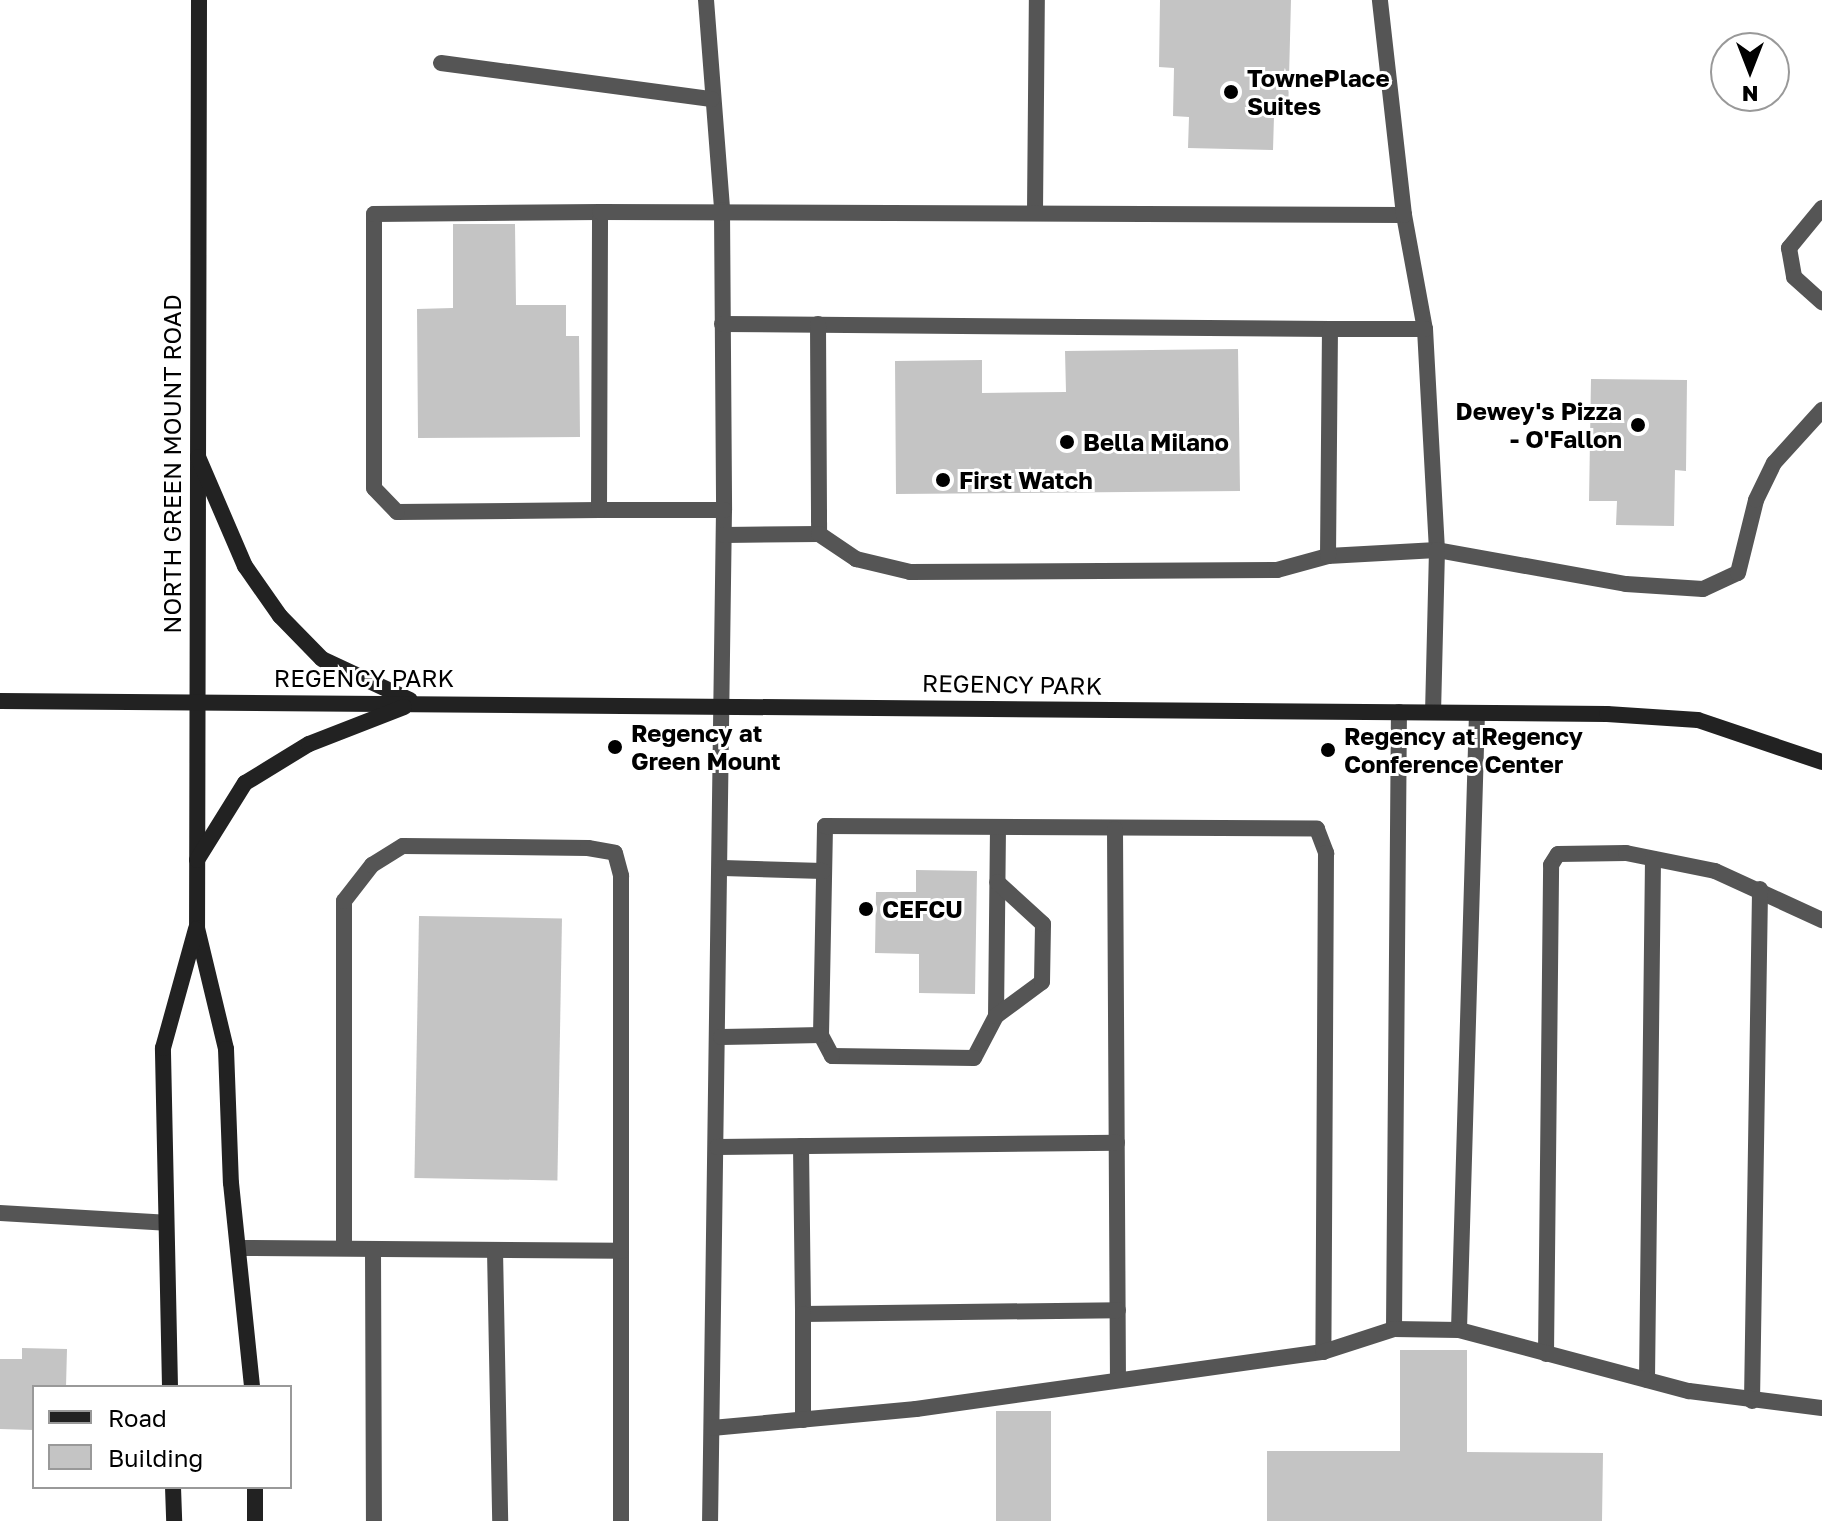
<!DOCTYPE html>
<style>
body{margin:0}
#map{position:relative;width:1822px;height:1521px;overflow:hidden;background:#fff;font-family:"Golos Text",sans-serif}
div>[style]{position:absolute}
.building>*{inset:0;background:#c4c4c4;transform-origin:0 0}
.lane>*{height:16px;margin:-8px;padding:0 8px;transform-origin:8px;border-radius:8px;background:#555}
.secondary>*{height:16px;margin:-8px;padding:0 8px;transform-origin:8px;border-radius:8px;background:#222}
.dots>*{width:22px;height:22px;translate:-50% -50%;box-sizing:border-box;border:4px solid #fff;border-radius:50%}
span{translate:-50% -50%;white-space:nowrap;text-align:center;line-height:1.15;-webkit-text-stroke:6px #fff;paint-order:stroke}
.poi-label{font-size:24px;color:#000;font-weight:700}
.left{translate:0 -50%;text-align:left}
.right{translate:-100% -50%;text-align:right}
.street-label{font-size:24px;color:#000}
.legend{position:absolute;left:32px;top:1385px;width:260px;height:104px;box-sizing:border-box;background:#fff;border:2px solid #999;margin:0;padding:10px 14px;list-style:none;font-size:24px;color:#000}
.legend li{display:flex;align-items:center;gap:16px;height:40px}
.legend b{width:40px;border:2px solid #999}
.north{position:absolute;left:1710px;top:32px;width:80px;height:80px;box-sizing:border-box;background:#fff;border:2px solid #999;border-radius:50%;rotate:180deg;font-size:22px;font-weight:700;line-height:32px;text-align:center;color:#000}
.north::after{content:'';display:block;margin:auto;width:28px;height:36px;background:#000;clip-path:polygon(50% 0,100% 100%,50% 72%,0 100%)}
</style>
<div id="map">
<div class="building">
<i style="clip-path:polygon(1160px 0,1291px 0,1288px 116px,1274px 116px,1273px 150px,1188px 148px,1189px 117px,1173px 116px,1174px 68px,1159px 67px)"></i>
<i style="clip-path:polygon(453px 224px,515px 224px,516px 305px,566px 305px,566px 336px,579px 336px,580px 437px,418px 438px,417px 309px,453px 308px)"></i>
<i style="clip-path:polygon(1238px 349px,1240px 491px,896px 494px,895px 361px,982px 360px,982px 393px,1066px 392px,1065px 351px)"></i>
<i style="clip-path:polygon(1591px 379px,1687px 380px,1686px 471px,1675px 470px,1674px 526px,1616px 525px,1617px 501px,1589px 501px)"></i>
<i style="clip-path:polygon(916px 870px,977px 871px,975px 994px,919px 993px,919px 954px,875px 953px,876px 892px,916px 892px)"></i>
<i style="left:419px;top:916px;width:143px;height:262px;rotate:1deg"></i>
<i style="clip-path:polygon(22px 1348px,67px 1349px,66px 1387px,34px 1387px,34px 1430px,0 1429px,0 1359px,22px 1359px)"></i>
<i style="clip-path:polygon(1400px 1350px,1467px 1350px,1467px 1452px,1603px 1453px,1602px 1521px,1267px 1521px,1267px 1451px,1400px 1451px)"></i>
<i style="left:996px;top:1411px;width:55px;height:110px"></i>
</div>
<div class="lane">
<i style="left:706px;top:0;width:211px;rotate:85.6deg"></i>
<i style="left:722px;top:210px;width:300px;rotate:89.6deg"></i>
<i style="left:724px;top:510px;width:1011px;rotate:90.79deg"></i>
<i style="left:441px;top:63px;width:273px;rotate:7.6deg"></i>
<i style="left:1822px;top:208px;width:52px;rotate:129.5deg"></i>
<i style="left:1789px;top:248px;width:29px;rotate:80deg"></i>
<i style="left:1794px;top:277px;width:38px;rotate:42deg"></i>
<i style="left:1035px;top:212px;width:212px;rotate:-89.5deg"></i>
<i style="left:1404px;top:215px;width:116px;rotate:79.6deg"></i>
<i style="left:1425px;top:329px;width:221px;rotate:86.9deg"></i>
<i style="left:1437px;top:550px;width:192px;rotate:10.2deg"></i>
<i style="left:1626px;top:584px;width:77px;rotate:3.7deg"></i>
<i style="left:1703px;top:589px;width:38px;rotate:-25deg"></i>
<i style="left:1738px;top:573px;width:75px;rotate:-76.1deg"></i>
<i style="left:1756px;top:500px;width:41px;rotate:-64.1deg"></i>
<i style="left:1774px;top:463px;width:72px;rotate:-47.8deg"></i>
<i style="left:722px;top:324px;width:608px;rotate:0.47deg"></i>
<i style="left:818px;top:324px;width:210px;rotate:89.7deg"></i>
<i style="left:599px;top:510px;width:202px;rotate:179.4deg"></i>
<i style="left:397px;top:512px;width:33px;rotate:-134deg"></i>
<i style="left:374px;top:488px;width:274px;rotate:-90deg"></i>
<i style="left:374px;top:214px;width:226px;rotate:-0.5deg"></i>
<i style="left:724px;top:510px;width:125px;rotate:180deg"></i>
<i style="left:599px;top:510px;width:298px;rotate:-89.8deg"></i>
<i style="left:600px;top:212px;width:804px;rotate:0.21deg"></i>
<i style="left:1404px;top:215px;width:216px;rotate:-96.4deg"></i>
<i style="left:724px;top:535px;width:95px;rotate:-0.6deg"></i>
<i style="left:819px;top:534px;width:45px;rotate:34deg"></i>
<i style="left:856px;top:559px;width:56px;rotate:13.5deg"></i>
<i style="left:910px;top:572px;width:367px;rotate:-0.3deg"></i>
<i style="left:1277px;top:570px;width:53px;rotate:-15.4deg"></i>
<i style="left:1328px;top:556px;width:109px;rotate:-3.2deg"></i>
<i style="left:1437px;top:550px;width:162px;rotate:91.4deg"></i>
<i style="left:1328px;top:556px;width:227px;rotate:-89.5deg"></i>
<i style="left:1330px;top:329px;width:95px"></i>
<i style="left:998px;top:827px;width:189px;rotate:90.6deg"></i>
<i style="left:996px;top:1016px;width:47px;rotate:117.6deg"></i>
<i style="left:974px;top:1058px;width:142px;rotate:-179.2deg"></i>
<i style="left:832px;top:1056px;width:24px;rotate:-118deg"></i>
<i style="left:821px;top:1035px;width:209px;rotate:-88.9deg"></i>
<i style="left:825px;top:826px;width:492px;rotate:0.3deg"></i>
<i style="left:1317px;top:829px;width:26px;rotate:69deg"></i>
<i style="left:1326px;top:853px;width:499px;rotate:90.3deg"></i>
<i style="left:1115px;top:829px;width:550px;rotate:89.69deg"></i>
<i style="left:723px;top:868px;width:100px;rotate:1.7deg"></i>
<i style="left:996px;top:1016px;width:57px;rotate:-36.5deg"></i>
<i style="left:1042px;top:982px;width:58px;rotate:-89deg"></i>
<i style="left:1043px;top:924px;width:62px;rotate:-137.6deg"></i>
<i style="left:721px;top:1037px;width:100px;rotate:-1.1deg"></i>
<i style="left:801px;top:1146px;width:168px;rotate:89.3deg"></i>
<i style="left:803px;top:1314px;width:315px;rotate:-0.7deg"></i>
<i style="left:717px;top:1147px;width:400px;rotate:-0.6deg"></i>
<i style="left:0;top:1213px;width:166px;rotate:3.4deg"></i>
<i style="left:239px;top:1248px;width:382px;rotate:0.4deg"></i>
<i style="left:621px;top:1251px;width:270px;rotate:90deg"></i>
<i style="left:344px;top:1248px;width:347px;rotate:-90deg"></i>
<i style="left:344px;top:901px;width:46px;rotate:-52.1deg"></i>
<i style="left:372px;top:865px;width:36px;rotate:-32deg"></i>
<i style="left:403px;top:846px;width:185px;rotate:0.6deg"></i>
<i style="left:588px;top:848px;width:27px;rotate:10deg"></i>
<i style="left:615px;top:853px;width:24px;rotate:75deg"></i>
<i style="left:621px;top:876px;width:375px;rotate:90deg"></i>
<i style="left:373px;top:1249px;width:272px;rotate:89.8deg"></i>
<i style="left:495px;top:1250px;width:271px;rotate:88.9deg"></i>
<i style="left:803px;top:1314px;width:106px;rotate:90deg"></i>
<i style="left:1394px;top:1329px;width:617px;rotate:-89.54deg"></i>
<i style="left:1459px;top:1330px;width:617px;rotate:-88.33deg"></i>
<i style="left:1546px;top:1354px;width:489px;rotate:-89.4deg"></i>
<i style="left:1551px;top:865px;width:13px;rotate:-58deg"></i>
<i style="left:1558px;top:854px;width:68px;rotate:-0.8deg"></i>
<i style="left:1626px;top:853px;width:91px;rotate:11.4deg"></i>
<i style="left:1715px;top:871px;width:118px;rotate:24.6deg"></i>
<i style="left:1647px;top:1380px;width:521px;rotate:-89.34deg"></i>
<i style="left:1752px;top:1401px;width:512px;rotate:-89.1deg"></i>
<i style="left:712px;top:1428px;width:205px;rotate:-5.3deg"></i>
<i style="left:916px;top:1409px;width:411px;rotate:-8deg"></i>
<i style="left:1323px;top:1352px;width:75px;rotate:-17.9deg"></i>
<i style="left:1394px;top:1329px;width:65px;rotate:0.9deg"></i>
<i style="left:1459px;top:1330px;width:238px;rotate:14.9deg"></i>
<i style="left:1689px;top:1391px;width:134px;rotate:7.3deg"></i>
</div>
<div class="secondary">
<i style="left:199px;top:0;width:928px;rotate:90.12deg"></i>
<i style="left:197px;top:928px;width:124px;rotate:76.5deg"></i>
<i style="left:226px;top:1049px;width:134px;rotate:87.9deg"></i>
<i style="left:231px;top:1183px;width:205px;rotate:84.1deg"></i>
<i style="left:198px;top:457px;width:119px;rotate:66.7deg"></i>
<i style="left:245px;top:566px;width:61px;rotate:55deg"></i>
<i style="left:280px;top:616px;width:60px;rotate:45.7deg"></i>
<i style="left:322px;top:659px;width:97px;rotate:25deg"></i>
<i style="left:0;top:701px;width:1607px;rotate:0.46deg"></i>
<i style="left:1607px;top:714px;width:91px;rotate:3.8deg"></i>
<i style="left:1698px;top:720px;width:131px;rotate:18.7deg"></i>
<i style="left:197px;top:860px;width:91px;rotate:-58.1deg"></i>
<i style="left:245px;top:783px;width:75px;rotate:-31.4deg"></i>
<i style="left:309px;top:744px;width:102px;rotate:-21.3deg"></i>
<i style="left:170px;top:1387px;width:339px;rotate:-91.2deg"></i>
<i style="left:163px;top:1048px;width:123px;rotate:-74.5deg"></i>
<i style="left:173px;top:1487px;width:34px;rotate:88deg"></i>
<i style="left:255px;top:1521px;width:34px;rotate:-90deg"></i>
</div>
<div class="dots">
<i style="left:1231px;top:92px;background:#000"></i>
<i style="left:1638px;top:425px;background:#000"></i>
<i style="left:1067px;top:442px;background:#000"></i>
<i style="left:943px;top:480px;background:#000"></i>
<i style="left:615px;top:747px;background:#000"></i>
<i style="left:1328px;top:750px;background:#000"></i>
<i style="left:866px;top:909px;background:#000"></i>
</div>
<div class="poi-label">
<span class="left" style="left:1247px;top:92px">TownePlace<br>Suites</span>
<span class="right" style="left:1622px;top:425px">Dewey's Pizza<br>- O'Fallon</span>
<span class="left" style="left:1083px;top:442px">Bella Milano</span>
<span class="left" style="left:959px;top:480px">First Watch</span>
<span class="left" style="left:631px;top:747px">Regency at<br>Green Mount</span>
<span class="left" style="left:1344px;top:750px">Regency at Regency<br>Conference Center</span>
<span class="left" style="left:882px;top:909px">CEFCU</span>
</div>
<div class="street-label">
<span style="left:172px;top:464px;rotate:-90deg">NORTH GREEN MOUNT ROAD</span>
<span style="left:364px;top:678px">REGENCY PARK</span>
<span style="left:1012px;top:684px;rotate:1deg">REGENCY PARK</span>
</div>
<ul class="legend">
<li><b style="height:10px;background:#222"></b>Road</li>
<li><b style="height:22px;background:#c4c4c4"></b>Building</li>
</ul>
<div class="north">N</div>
</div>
